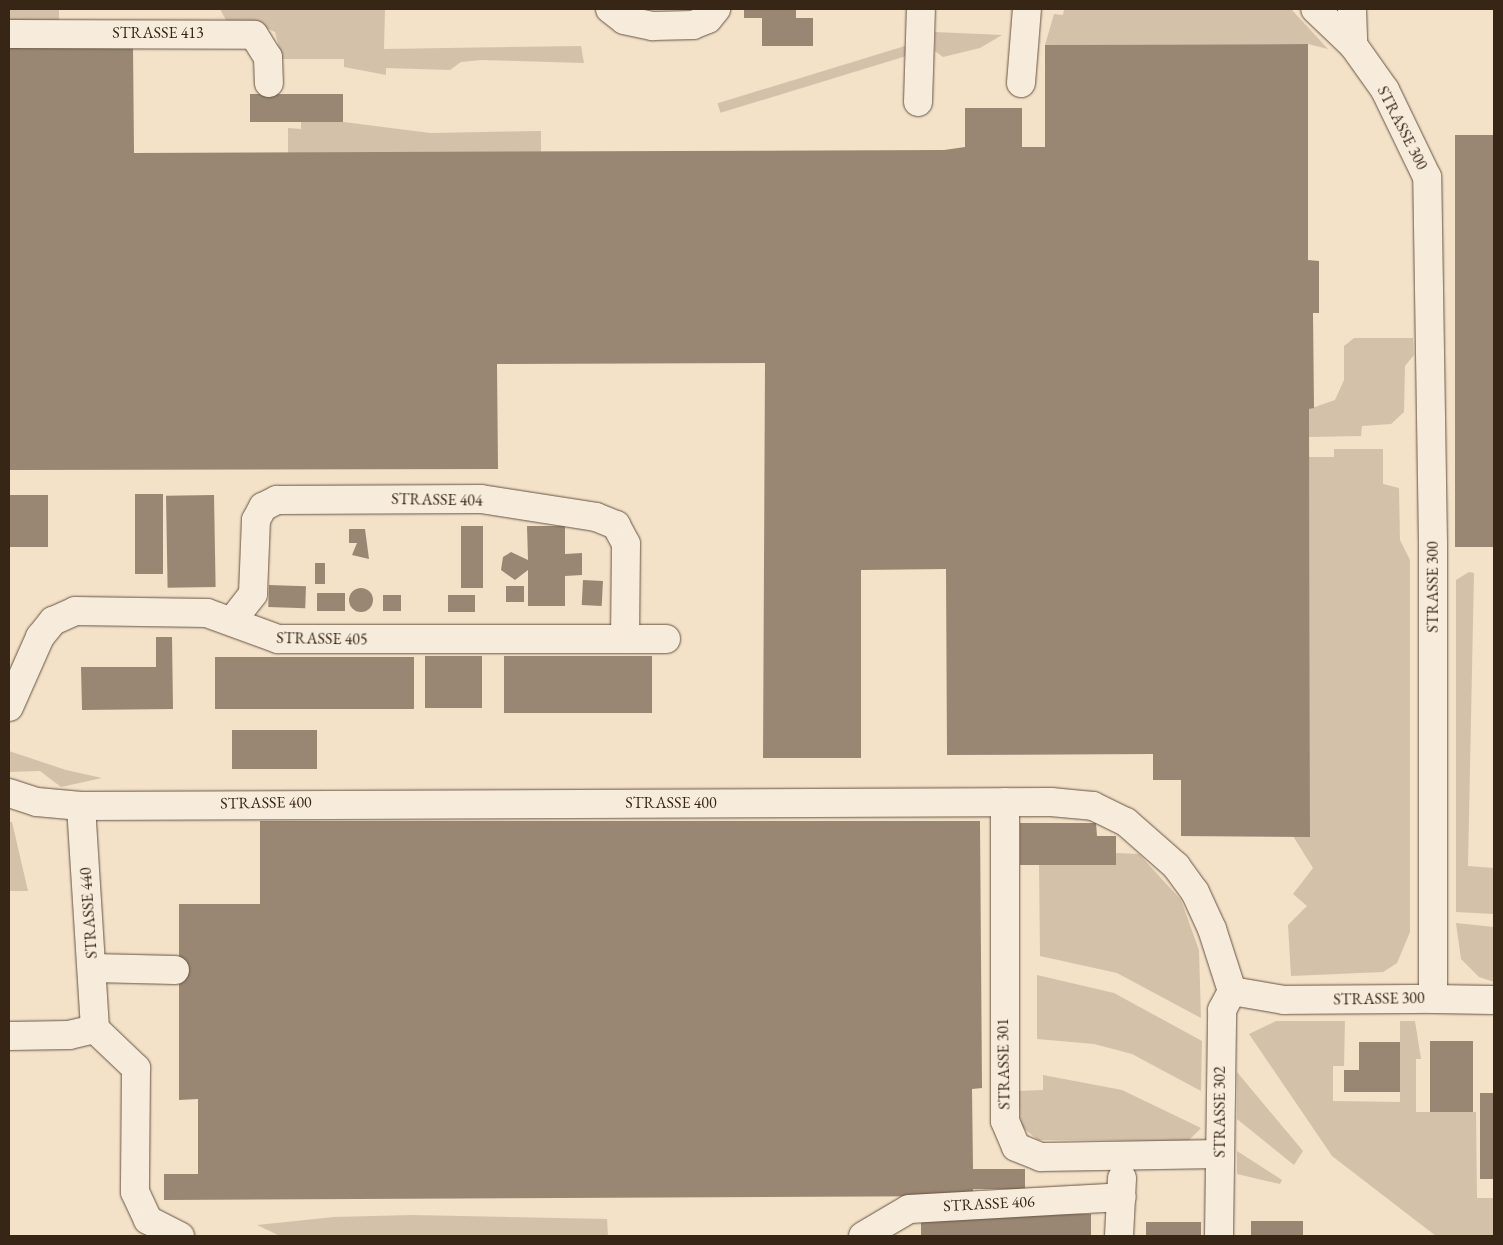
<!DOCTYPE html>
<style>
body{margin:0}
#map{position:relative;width:1503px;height:1245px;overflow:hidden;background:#f3e1c8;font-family:"EB Garamond",serif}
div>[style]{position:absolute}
.green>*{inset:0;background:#d3c1aa;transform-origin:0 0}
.building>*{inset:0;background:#998773;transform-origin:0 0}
.round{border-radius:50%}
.roads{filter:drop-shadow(0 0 1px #665442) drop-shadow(0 0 1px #665442)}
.minor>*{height:28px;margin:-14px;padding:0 14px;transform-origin:14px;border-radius:14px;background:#f7ecdb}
span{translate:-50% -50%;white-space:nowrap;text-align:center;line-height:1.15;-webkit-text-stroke:4px #f7ecdb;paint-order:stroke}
.street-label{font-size:16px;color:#372516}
.frame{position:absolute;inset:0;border:10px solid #372516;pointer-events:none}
</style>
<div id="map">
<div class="green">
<i style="left:9px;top:9px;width:50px;height:12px"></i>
<i style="clip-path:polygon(220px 9px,385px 9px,384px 49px,581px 46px,584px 63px,481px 60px,461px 62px,450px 70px,386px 68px,386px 75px,344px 67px,344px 59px,282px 59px,275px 32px,260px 25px,228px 24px)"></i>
<i style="clip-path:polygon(1064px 9px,1291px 9px,1328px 49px,1308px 44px,1045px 45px,1054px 14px,1063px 15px)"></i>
<i style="clip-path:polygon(935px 32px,1002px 35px,980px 48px,943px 57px,935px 51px)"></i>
<i style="left:905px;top:46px;width:10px;height:196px;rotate:73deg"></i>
<i style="clip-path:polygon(301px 122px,344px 122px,430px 133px,541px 131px,541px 152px,288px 153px,288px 128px,301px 129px)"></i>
<i style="clip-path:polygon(1354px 338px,1413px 338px,1414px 355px,1405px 366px,1404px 412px,1391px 424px,1362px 426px,1361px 436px,1309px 437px,1309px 409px,1335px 400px,1344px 380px,1344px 346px)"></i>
<i style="clip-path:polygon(1334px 449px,1383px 449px,1383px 484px,1399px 488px,1400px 540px,1410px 560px,1410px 932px,1397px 963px,1383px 972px,1291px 976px,1288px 925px,1307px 906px,1293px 894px,1313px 868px,1293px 836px,1310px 836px,1309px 457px,1334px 457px)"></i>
<i style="clip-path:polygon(1469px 572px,1474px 573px,1468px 866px,1494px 868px,1494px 914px,1456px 912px,1456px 580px)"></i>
<i style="clip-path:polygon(9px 751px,66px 770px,102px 778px,61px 787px,40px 771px,9px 772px)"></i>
<i style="clip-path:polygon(9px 822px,12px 822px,28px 891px,9px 891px)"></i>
<i style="clip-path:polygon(1116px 853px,1139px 854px,1181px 900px,1199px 950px,1201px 1018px,1117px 973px,1040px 956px,1039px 865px,1116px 865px)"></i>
<i style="clip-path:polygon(1456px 923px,1494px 927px,1494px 982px,1479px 977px,1461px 959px)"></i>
<i style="clip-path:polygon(1037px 975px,1114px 993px,1202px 1041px,1201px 1091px,1132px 1054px,1094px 1044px,1037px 1039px)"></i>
<i style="clip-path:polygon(1276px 1021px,1345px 1021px,1344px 1066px,1333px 1066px,1333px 1101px,1400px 1102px,1400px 1021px,1415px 1021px,1421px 1059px,1416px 1059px,1416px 1112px,1476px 1112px,1477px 1198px,1494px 1198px,1494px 1236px,1436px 1236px,1332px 1156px,1249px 1034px)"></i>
<i style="clip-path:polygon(1237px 1072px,1303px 1151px,1294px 1165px,1237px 1119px)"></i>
<i style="clip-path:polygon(1043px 1075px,1122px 1090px,1201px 1128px,1188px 1141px,1038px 1140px,1021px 1126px,1018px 1091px,1043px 1090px)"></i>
<i style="clip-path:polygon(1237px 1151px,1282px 1180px,1280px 1184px,1237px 1174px)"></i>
<i style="clip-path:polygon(412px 1215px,607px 1219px,608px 1236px,280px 1236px,257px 1225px,334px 1217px)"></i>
</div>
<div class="building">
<i style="clip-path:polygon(744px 9px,796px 9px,796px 18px,813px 18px,813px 46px,762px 46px,762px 18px,744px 18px)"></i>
<i style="clip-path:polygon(1308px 44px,1308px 260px,1319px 261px,1319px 313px,1313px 313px,1314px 408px,1309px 409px,1310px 837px,1181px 836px,1181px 780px,1153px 780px,1153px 754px,947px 755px,946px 569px,861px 570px,861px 758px,763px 758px,765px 363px,497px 364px,498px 469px,9px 470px,9px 47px,133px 46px,134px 153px,944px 150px,965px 147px,965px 108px,1022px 108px,1022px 147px,1045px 147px,1045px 45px)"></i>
<i style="left:250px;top:94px;width:93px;height:28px"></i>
<i style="left:1455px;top:135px;width:39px;height:412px"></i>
<i style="left:135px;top:494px;width:28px;height:80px"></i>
<i style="left:9px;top:495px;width:39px;height:52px"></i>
<i style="left:214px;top:495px;width:92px;height:48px;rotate:89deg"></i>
<i style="left:461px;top:526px;width:22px;height:62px"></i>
<i style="clip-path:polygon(527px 526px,565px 526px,565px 554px,582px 553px,582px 575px,565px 576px,565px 606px,528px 606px,528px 570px,515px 580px,501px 570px,503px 557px,511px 552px,528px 560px)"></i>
<i style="clip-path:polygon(349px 529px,365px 529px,369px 559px,352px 555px,357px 543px,349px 543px)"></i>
<i style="left:325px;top:563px;width:21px;height:10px;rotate:90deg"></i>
<i style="left:583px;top:580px;width:20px;height:25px;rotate:3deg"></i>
<i style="left:269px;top:585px;width:37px;height:22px;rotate:2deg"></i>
<i style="left:506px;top:586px;width:18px;height:16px"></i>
<i class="round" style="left:349px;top:588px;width:24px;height:24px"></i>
<i style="left:317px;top:593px;width:28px;height:18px"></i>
<i style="left:383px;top:595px;width:18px;height:16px"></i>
<i style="left:448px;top:595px;width:27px;height:17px"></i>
<i style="clip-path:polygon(156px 637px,172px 637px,173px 709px,82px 710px,81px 667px,156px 667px)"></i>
<i style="left:425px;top:656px;width:57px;height:52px"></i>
<i style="left:504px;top:656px;width:148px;height:57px"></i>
<i style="left:215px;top:657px;width:199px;height:52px"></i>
<i style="left:317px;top:730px;width:39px;height:85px;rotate:90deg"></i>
<i style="clip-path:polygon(260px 821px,980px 821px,982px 1088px,972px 1089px,973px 1169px,1025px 1169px,1025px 1189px,973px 1189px,973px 1196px,164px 1200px,164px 1174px,198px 1174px,198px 1099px,179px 1100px,179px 904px,260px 904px)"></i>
<i style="clip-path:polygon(1020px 823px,1096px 823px,1097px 836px,1116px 836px,1116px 865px,1020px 865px)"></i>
<i style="left:1430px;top:1041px;width:43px;height:71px"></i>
<i style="clip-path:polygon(1359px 1042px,1400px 1042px,1400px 1092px,1344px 1092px,1344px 1070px,1359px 1070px)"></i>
<i style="left:1480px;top:1093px;width:14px;height:86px"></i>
<i style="left:1091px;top:1214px;width:22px;height:170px;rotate:90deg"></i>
<i style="left:1303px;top:1221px;width:15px;height:52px;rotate:90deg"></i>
<i style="left:1146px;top:1222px;width:55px;height:14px"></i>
</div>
<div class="roads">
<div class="minor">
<i style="left:610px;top:9px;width:18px;rotate:38deg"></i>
<i style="left:624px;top:20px;width:30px;rotate:12deg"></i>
<i style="left:653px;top:26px;width:40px;rotate:-1.4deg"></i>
<i style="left:693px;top:25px;width:16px;rotate:-22deg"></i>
<i style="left:708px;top:19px;width:13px;rotate:-51deg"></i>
<i style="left:1352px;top:9px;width:36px;rotate:88deg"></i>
<i style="left:9px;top:34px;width:245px;rotate:0.2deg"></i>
<i style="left:254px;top:35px;width:26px;rotate:58deg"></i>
<i style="left:268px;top:57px;width:26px;rotate:88deg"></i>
<i style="left:1021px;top:83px;width:74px;rotate:-85.4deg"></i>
<i style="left:918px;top:102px;width:93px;rotate:-88.2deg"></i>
<i style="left:232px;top:621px;width:34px;rotate:-52deg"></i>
<i style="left:253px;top:594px;width:74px;rotate:-87.7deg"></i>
<i style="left:256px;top:520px;width:15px;rotate:-62deg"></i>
<i style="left:263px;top:507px;width:16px;rotate:-27deg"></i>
<i style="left:277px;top:500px;width:204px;rotate:-0.3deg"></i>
<i style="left:481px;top:499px;width:116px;rotate:8.9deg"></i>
<i style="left:596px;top:517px;width:22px;rotate:22deg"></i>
<i style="left:616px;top:525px;width:21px;rotate:62deg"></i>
<i style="left:626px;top:544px;width:95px;rotate:90.6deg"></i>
<i style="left:9px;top:707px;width:77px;rotate:-66.1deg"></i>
<i style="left:40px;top:637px;width:21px;rotate:-51deg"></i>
<i style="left:53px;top:621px;width:24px;rotate:-24deg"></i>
<i style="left:75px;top:611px;width:132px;rotate:0.9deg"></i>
<i style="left:207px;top:613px;width:76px;rotate:20.1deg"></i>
<i style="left:278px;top:639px;width:388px"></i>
<i style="left:9px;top:793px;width:29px;rotate:18deg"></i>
<i style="left:37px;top:802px;width:44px;rotate:5.2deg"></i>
<i style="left:81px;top:806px;width:970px;rotate:-0.24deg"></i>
<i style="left:1051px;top:802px;width:42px;rotate:5.4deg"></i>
<i style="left:1093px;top:806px;width:37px;rotate:26deg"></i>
<i style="left:1126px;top:822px;width:67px;rotate:41.3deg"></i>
<i style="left:1176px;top:866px;width:32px;rotate:54deg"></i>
<i style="left:1195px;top:892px;width:41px;rotate:65.3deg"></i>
<i style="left:1212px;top:929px;width:65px;rotate:72.1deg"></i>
<i style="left:1005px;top:802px;width:319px;rotate:90deg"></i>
<i style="left:1005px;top:1121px;width:28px;rotate:67deg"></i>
<i style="left:1016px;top:1147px;width:27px;rotate:22deg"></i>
<i style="left:1041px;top:1157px;width:179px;rotate:-1deg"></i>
<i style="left:81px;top:806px;width:223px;rotate:86.4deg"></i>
<i style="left:95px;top:1029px;width:57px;rotate:43.6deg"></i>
<i style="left:136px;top:1068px;width:124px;rotate:90.5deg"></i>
<i style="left:135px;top:1192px;width:31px;rotate:65deg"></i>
<i style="left:148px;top:1220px;width:36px;rotate:27deg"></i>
<i style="left:93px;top:968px;width:82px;rotate:1.4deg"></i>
<i style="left:1232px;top:991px;width:53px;rotate:9.8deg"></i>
<i style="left:1284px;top:1000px;width:149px;rotate:-0.4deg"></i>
<i style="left:1433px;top:999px;width:455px;rotate:-90deg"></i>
<i style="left:1433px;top:544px;width:367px;rotate:-90.9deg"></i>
<i style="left:1427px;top:177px;width:97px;rotate:-115.8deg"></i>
<i style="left:1385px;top:90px;width:55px;rotate:-125.4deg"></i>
<i style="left:1353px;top:45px;width:52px;rotate:-136.5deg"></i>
<i style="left:1433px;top:999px;width:61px;rotate:0.9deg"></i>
<i style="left:9px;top:1036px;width:60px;rotate:-1deg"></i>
<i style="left:69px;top:1035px;width:27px;rotate:-13deg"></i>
<i style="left:863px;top:1236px;width:53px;rotate:-30.4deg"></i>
<i style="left:909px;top:1209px;width:213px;rotate:-3.2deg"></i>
<i style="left:1119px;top:1236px;width:58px;rotate:-87deg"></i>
<i style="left:1219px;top:1236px;width:226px;rotate:-89.2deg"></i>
<i style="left:1222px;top:1010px;width:21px;rotate:-62deg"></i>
</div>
</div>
<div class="street-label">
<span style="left:158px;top:33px">STRASSE 413</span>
<span style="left:1402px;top:128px;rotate:63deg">STRASSE 300</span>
<span style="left:437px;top:500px;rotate:1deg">STRASSE 404</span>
<span style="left:1433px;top:587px;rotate:-90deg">STRASSE 300</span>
<span style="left:322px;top:639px;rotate:1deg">STRASSE 405</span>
<span style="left:266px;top:803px;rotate:-1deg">STRASSE 400</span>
<span style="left:671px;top:803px">STRASSE 400</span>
<span style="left:89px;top:913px;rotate:-94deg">STRASSE 440</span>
<span style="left:1379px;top:999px;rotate:-1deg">STRASSE 300</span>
<span style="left:1004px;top:1064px;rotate:-91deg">STRASSE 301</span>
<span style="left:1220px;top:1112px;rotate:-90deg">STRASSE 302</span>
<span style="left:989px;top:1204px;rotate:-3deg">STRASSE 406</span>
</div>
<div class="frame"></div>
</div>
